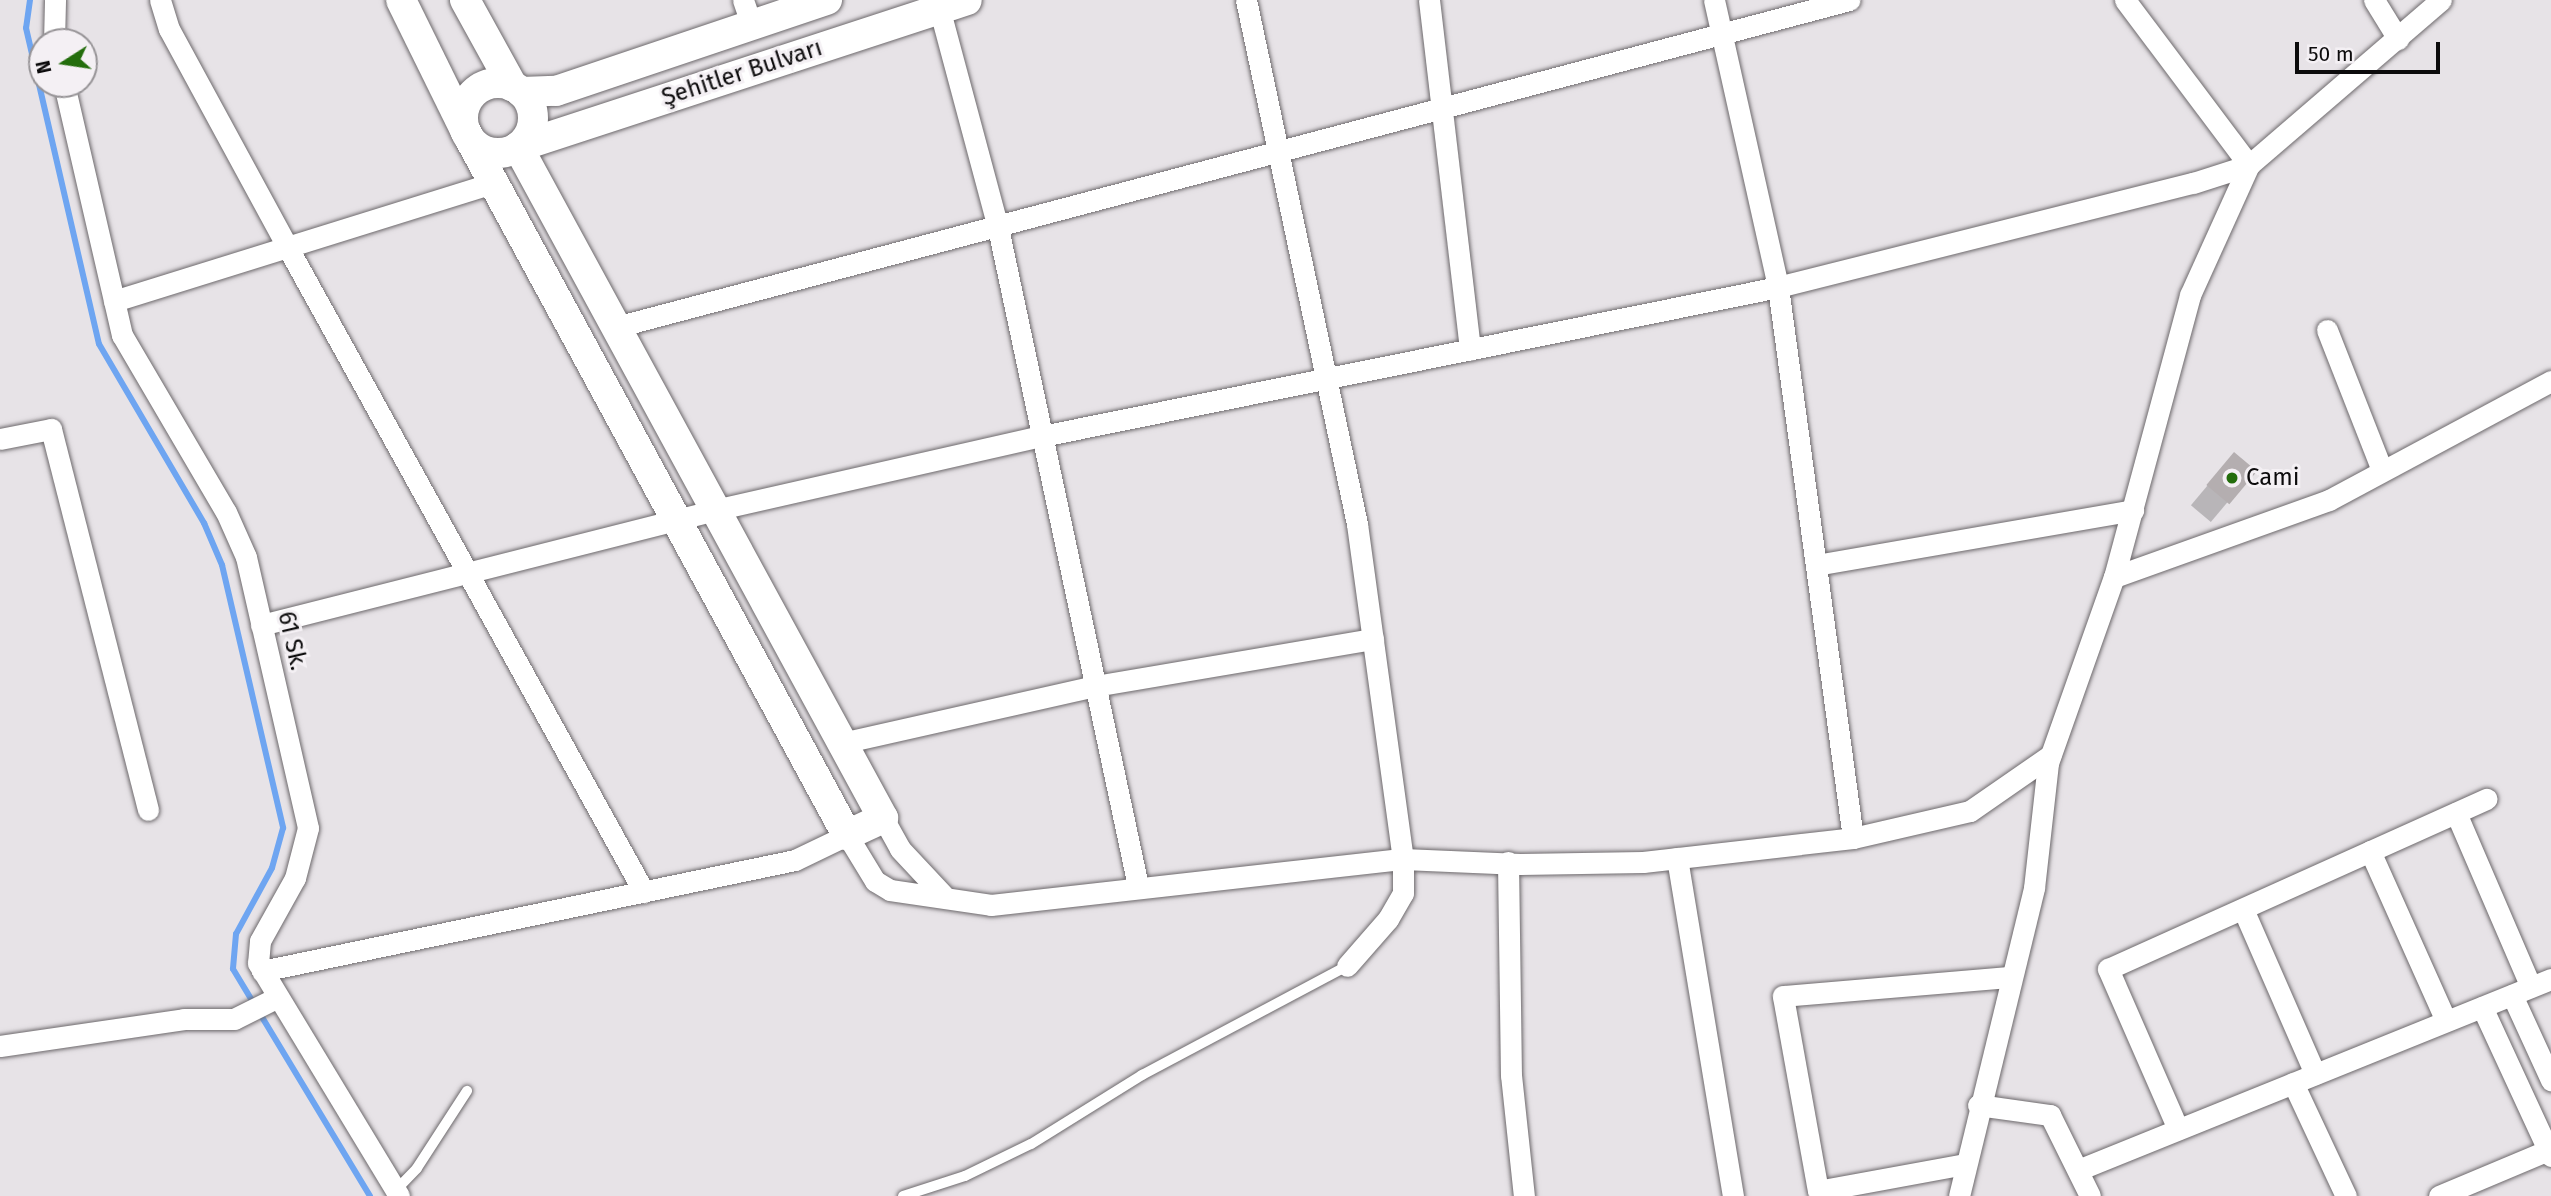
<!DOCTYPE html>
<meta charset="utf-8">
<style>
body{margin:0}
#map{position:relative;width:2551px;height:1196px;overflow:hidden;background:#e7e3e7;font-family:"Fira Sans",sans-serif}
div>[style]{position:absolute}
.shadow>*{inset:0;background:#0003;transform-origin:0 0}
.stream>*{height:6px;margin:-3px;padding:0 3px;transform-origin:3px;border-radius:3px;background:#6ea5f1}
.building>*{inset:0;background:#b4aeb0;transform-origin:0 0}
.roads{filter:drop-shadow(0 0 2px #6d696c) drop-shadow(0 0 2px #6d696c)}
.service>*{height:10px;margin:-5px;padding:0 5px;transform-origin:5px;border-radius:5px;background:#fff}
.minor>*{height:21px;margin:-10.5px;padding:0 10.5px;transform-origin:10.5px;border-radius:10.5px;background:#fff}
.secondary>*{height:30px;margin:-15px;padding:0 15px;transform-origin:15px;border-radius:15px;background:#fff}
.secondary>.ring{margin:-15px;padding:0;box-sizing:content-box;background:none;border:30px solid #fff;border-radius:50%}
.dots>*{width:19px;height:19px;translate:-50% -50%;box-sizing:border-box;border:4px solid #f4f0f4;border-radius:50%}
span{translate:-50% -50%;white-space:nowrap;text-align:center;line-height:1.15;-webkit-text-stroke:6px #f4f0f4;paint-order:stroke}
.street-label{font-size:24px;color:#0c0b0c}
.poi-label{font-size:24px;color:#0c0b0c}
.left{translate:0 -50%;text-align:left}
.north{position:absolute;left:28px;top:28px;width:70px;height:70px;box-sizing:border-box;background:#f4f0f4;border:2px solid #979497;border-radius:50%;rotate:258deg;font-size:19px;font-weight:700;line-height:28px;text-align:center;color:#0c0b0c}
.north::after{content:'';display:block;margin:auto;width:24px;height:32px;background:#236d0c;clip-path:polygon(50% 0,100% 100%,50% 72%,0 100%)}
.scale{position:absolute;left:2295px;top:42px;width:145px;height:32px;box-sizing:border-box;border:4px solid #0c0b0c;border-top:0;padding-left:9px;font-size:21px;line-height:24px;white-space:nowrap;color:#0c0b0c;-webkit-text-stroke:5px #f4f0f4;paint-order:stroke}
</style>
<div id="map">
<div class="shadow">
<i style="left:2234px;top:454px;width:26px;height:67px;rotate:40deg"></i>
</div>
<div class="stream">
<i style="left:30px;top:0;width:28px;rotate:98deg"></i>
<i style="left:26px;top:28px;width:324px;rotate:77deg"></i>
<i style="left:99px;top:344px;width:208px;rotate:59.6deg"></i>
<i style="left:204px;top:523px;width:46px;rotate:66.8deg"></i>
<i style="left:222px;top:565px;width:270px;rotate:76.9deg"></i>
<i style="left:283px;top:828px;width:41px;rotate:105.4deg"></i>
<i style="left:272px;top:868px;width:75px;rotate:118.6deg"></i>
<i style="left:236px;top:934px;width:35px;rotate:95deg"></i>
<i style="left:233px;top:969px;width:265px;rotate:58.9deg"></i>
</div>
<div class="building">
<i style="left:2234px;top:452px;width:30px;height:43px;rotate:40deg"></i>
</div>
<div class="roads">
<div class="service">
<i style="left:396px;top:1190px;width:30px;rotate:-46deg"></i>
<i style="left:417px;top:1168px;width:92px;rotate:-57deg"></i>
<i style="left:903px;top:1196px;width:65px;rotate:-17.9deg"></i>
<i style="left:965px;top:1176px;width:73px;rotate:-25.9deg"></i>
<i style="left:1031px;top:1144px;width:131px;rotate:-31.9deg"></i>
<i style="left:1142px;top:1075px;width:232px;rotate:-28deg"></i>
</div>
<div class="minor">
<i style="left:160px;top:0;width:30px;rotate:73deg"></i>
<i style="left:169px;top:29px;width:249px;rotate:61.5deg"></i>
<i style="left:288px;top:248px;width:736px;rotate:61.07deg"></i>
<i style="left:743px;top:0;width:28px;rotate:71deg"></i>
<i style="left:937px;top:0;width:236px;rotate:75deg"></i>
<i style="left:998px;top:228px;width:673px;rotate:77.99deg"></i>
<i style="left:1246px;top:0;width:536px;rotate:78.04deg"></i>
<i style="left:1357px;top:524px;width:338px;rotate:82.2deg"></i>
<i style="left:1403px;top:859px;width:34px;rotate:90deg"></i>
<i style="left:1403px;top:893px;width:30px;rotate:120deg"></i>
<i style="left:1388px;top:919px;width:62px;rotate:131.1deg"></i>
<i style="left:1429px;top:0;width:352px;rotate:83.3deg"></i>
<i style="left:1714px;top:0;width:294px;rotate:77.4deg"></i>
<i style="left:1778px;top:287px;width:556px;rotate:82.25deg"></i>
<i style="left:2125px;top:0;width:206px;rotate:53.1deg"></i>
<i style="left:2374px;top:0;width:46px;rotate:58.4deg"></i>
<i style="left:54px;top:42px;width:42px;rotate:-88.6deg"></i>
<i style="left:64px;top:84px;width:258px;rotate:77deg"></i>
<i style="left:122px;top:335px;width:205px;rotate:59.6deg"></i>
<i style="left:226px;top:512px;width:49px;rotate:66deg"></i>
<i style="left:246px;top:557px;width:278px;rotate:77.1deg"></i>
<i style="left:308px;top:828px;width:52px;rotate:104.6deg"></i>
<i style="left:295px;top:878px;width:72px;rotate:119.1deg"></i>
<i style="left:260px;top:941px;width:22px;rotate:95deg"></i>
<i style="left:258px;top:963px;width:272px;rotate:58.8deg"></i>
<i style="left:114px;top:301px;width:397px;rotate:-17.3deg"></i>
<i style="left:616px;top:327px;width:1276px;rotate:-14.85deg"></i>
<i style="left:2327px;top:330px;width:150px;rotate:68.6deg"></i>
<i style="left:0;top:439px;width:52px;rotate:-11.1deg"></i>
<i style="left:51px;top:429px;width:393px;rotate:75.7deg"></i>
<i style="left:1816px;top:565px;width:322px;rotate:-9.8deg"></i>
<i style="left:2114px;top:577px;width:228px;rotate:-19.7deg"></i>
<i style="left:2329px;top:500px;width:252px;rotate:-28.2deg"></i>
<i style="left:261px;top:625px;width:468px;rotate:-14.2deg"></i>
<i style="left:715px;top:510px;width:335px;rotate:-12.8deg"></i>
<i style="left:1042px;top:436px;width:751px;rotate:-11.44deg"></i>
<i style="left:1778px;top:287px;width:428px;rotate:-14.1deg"></i>
<i style="left:2193px;top:183px;width:59px;rotate:-17.8deg"></i>
<i style="left:2249px;top:165px;width:253px;rotate:-40.7deg"></i>
<i style="left:842px;top:743px;width:259px;rotate:-12.7deg"></i>
<i style="left:1095px;top:686px;width:282px;rotate:-9.6deg"></i>
<i style="left:2456px;top:813px;width:189px;rotate:66.7deg"></i>
<i style="left:883px;top:818px;width:35px;rotate:61deg"></i>
<i style="left:900px;top:849px;width:63px;rotate:46.9deg"></i>
<i style="left:2370px;top:851px;width:186px;rotate:65.9deg"></i>
<i style="left:1677px;top:858px;width:343px;rotate:80.6deg"></i>
<i style="left:1508px;top:862px;width:213px;rotate:89.2deg"></i>
<i style="left:1511px;top:1075px;width:122px;rotate:83.9deg"></i>
<i style="left:2243px;top:909px;width:180px;rotate:66.4deg"></i>
<i style="left:262px;top:971px;width:544px;rotate:-11.76deg"></i>
<i style="left:795px;top:860px;width:58px;rotate:-25.7deg"></i>
<i style="left:847px;top:835px;width:54px;rotate:58.7deg"></i>
<i style="left:875px;top:881px;width:17px;rotate:31deg"></i>
<i style="left:890px;top:890px;width:102px;rotate:8.4deg"></i>
<i style="left:991px;top:905px;width:415px;rotate:-6.4deg"></i>
<i style="left:1403px;top:859px;width:117px;rotate:2.4deg"></i>
<i style="left:1520px;top:864px;width:123px;rotate:-0.9deg"></i>
<i style="left:1643px;top:862px;width:211px;rotate:-6.5deg"></i>
<i style="left:1853px;top:838px;width:120px;rotate:-13deg"></i>
<i style="left:1970px;top:811px;width:98px;rotate:-34.7deg"></i>
<i style="left:2512px;top:995px;width:94px;rotate:65.4deg"></i>
<i style="left:2482px;top:1007px;width:164px;rotate:65.2deg"></i>
<i style="left:0;top:1046px;width:186px;rotate:-8.3deg"></i>
<i style="left:184px;top:1019px;width:50px"></i>
<i style="left:234px;top:1019px;width:49px;rotate:-26.6deg"></i>
<i style="left:2293px;top:1083px;width:125px;rotate:64.9deg"></i>
<i style="left:1978px;top:1105px;width:73px;rotate:7.9deg"></i>
<i style="left:2050px;top:1115px;width:90px;rotate:63.7deg"></i>
<i style="left:2178px;top:1129px;width:175px;rotate:-113.6deg"></i>
<i style="left:2108px;top:969px;width:415px;rotate:-24.2deg"></i>
<i style="left:1965px;top:1164px;width:149px;rotate:169.6deg"></i>
<i style="left:1818px;top:1191px;width:198px;rotate:-100.2deg"></i>
<i style="left:1783px;top:996px;width:228px;rotate:-4.8deg"></i>
<i style="left:2078px;top:1170px;width:510px;rotate:-21.99deg"></i>
<i style="left:1959px;top:1196px;width:317px;rotate:-76.3deg"></i>
<i style="left:2034px;top:888px;width:126px;rotate:-83.6deg"></i>
<i style="left:2048px;top:763px;width:197px;rotate:-70.5deg"></i>
<i style="left:2114px;top:577px;width:292px;rotate:-74.9deg"></i>
<i style="left:2190px;top:295px;width:143px;rotate:-65.6deg"></i>
<i style="left:2439px;top:1196px;width:121px;rotate:-22.8deg"></i>
</div>
<div class="secondary">
<i style="left:401px;top:0;width:147px;rotate:63.8deg"></i>
<i style="left:466px;top:132px;width:800px;rotate:61.54deg"></i>
<i style="left:847px;top:835px;width:40px;rotate:-25deg"></i>
<i style="left:883px;top:818px;width:764px;rotate:-118.54deg"></i>
<i style="left:518px;top:147px;width:472px;rotate:-18.1deg"></i>
<i style="left:465px;top:0;width:99px;rotate:61.1deg"></i>
<i class="ring" style="left:463px;top:83px;width:40px;height:40px"></i>
<i style="left:521px;top:92px;width:35px;rotate:-2deg"></i>
<i style="left:556px;top:91px;width:286px;rotate:-18.6deg"></i>
</div>
</div>
<div class="dots">
<i style="left:2232px;top:478px;background:#236d0c"></i>
</div>
<div class="street-label">
<span style="left:742px;top:73px;rotate:-18deg">Şehitler Bulvarı</span>
<span style="left:292px;top:641px;rotate:77deg">61 Sk.</span>
</div>
<div class="poi-label">
<span class="left" style="left:2246px;top:478px">Cami</span>
</div>
<div class="north">N</div>
<div class="scale">50 m</div>
</div>
